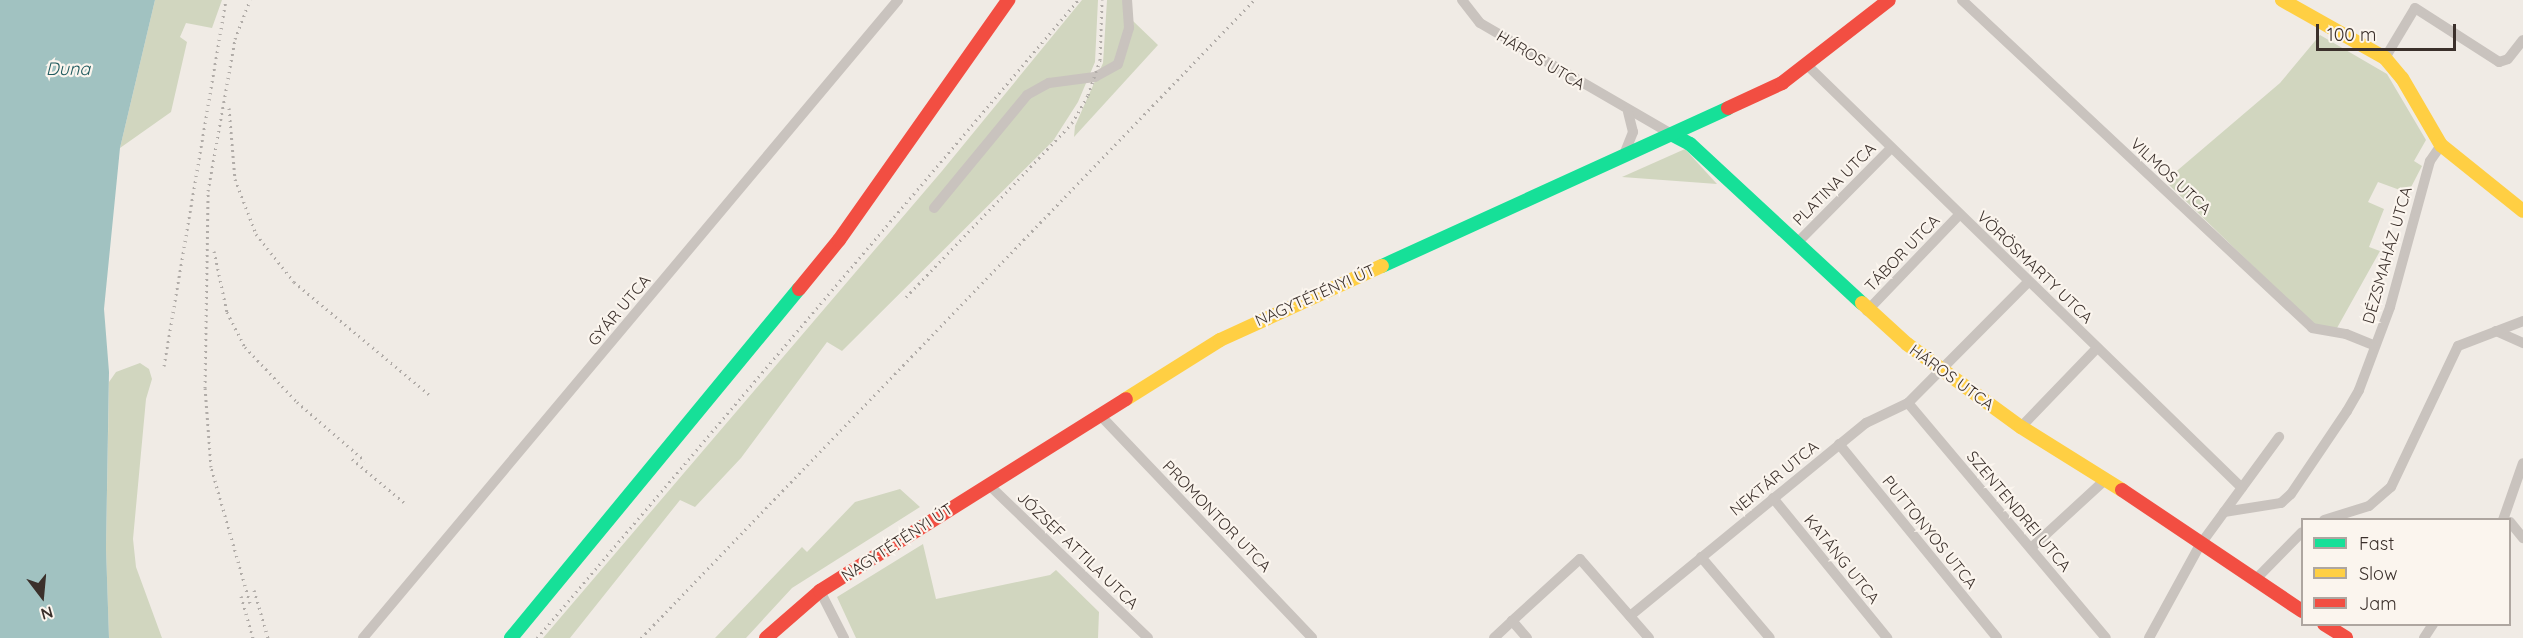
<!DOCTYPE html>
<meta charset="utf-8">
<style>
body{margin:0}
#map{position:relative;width:2523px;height:638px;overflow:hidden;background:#f0ebe5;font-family:Quicksand,sans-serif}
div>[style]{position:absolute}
.green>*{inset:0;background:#d1d6bf}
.water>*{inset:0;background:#a1c2c1}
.street>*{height:10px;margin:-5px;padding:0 5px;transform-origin:5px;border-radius:5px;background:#c9c3be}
.fast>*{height:14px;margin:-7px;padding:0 7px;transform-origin:7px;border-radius:7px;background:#16e098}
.slow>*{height:14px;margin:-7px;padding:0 7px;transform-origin:7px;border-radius:7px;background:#ffcf43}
.jam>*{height:14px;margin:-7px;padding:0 7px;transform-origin:7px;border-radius:7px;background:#f24e42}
.rail>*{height:3px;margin-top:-1.5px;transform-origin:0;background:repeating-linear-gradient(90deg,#b1aca8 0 1.5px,transparent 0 6px)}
span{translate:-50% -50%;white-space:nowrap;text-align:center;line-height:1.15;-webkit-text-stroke:4.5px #fbf5ee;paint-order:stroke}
.street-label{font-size:16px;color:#3b302b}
.water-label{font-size:18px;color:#1f5a5e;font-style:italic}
.legend{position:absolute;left:2301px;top:518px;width:210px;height:108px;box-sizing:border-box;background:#fbf5ee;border:2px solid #aea6a0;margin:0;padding:8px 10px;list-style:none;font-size:18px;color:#3b302b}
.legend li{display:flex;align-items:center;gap:12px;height:30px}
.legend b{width:30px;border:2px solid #aea6a0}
.north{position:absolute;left:12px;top:566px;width:60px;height:60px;-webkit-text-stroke:4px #fbf5ee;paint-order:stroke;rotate:164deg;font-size:16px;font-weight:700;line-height:24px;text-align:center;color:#3b302b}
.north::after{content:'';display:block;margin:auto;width:21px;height:27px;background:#3b302b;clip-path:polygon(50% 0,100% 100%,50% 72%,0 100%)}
.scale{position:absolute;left:2316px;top:24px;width:140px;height:27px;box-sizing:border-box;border:3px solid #3b302b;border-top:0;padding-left:8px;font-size:18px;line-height:21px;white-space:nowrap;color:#3b302b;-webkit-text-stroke:4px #fbf5ee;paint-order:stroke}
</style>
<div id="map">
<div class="green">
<i style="clip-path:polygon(155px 0,222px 0,212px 28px,186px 23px,180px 37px,187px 42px,171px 112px,120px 148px)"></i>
<i style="clip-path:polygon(1082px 0,1098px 0,1095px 62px,1078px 102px,1053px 141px,842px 351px,827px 342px,741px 458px,695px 507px,680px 500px,570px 638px,543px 638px,942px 171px)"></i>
<i style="clip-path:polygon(1107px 0,1122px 0,1133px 21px,1158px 45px,1074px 137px,1075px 126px,1103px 63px)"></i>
<i style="clip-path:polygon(2320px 35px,2387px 74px,2426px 140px,2414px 161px,2422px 166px,2408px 193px,2378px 182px,2368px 202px,2384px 209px,2369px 247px,2380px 251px,2337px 328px,2314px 325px,2165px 181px,2280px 83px)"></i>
<i style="clip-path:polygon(1685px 149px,1717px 184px,1622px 177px)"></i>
<i style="clip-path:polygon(140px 363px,149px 369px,152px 379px,146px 399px,133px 539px,136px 567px,162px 638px,109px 638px,106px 548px,109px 382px,116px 372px)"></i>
<i style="clip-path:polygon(900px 489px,920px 507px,792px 588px,746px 638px,715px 638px,802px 547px,807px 552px,855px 502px)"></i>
<i style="clip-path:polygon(923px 544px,936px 599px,1050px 575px,1056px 570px,1099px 612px,1098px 638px,856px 638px,837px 597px)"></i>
</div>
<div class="water">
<i style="clip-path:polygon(0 0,155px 0,120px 148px,104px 309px,109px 372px,106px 548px,109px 638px,0 638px)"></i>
</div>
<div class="street">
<i style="left:1462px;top:0;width:29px;rotate:52deg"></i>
<i style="left:1480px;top:23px;width:223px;rotate:30.1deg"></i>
<i style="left:1962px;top:0;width:480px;rotate:43.1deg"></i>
<i style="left:2312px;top:328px;width:35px;rotate:10deg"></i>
<i style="left:2346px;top:334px;width:31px;rotate:22deg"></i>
<i style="left:2385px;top:58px;width:58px;rotate:-59deg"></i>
<i style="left:2415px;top:8px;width:100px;rotate:32.7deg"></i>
<i style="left:2499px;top:62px;width:9px;rotate:-18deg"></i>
<i style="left:2508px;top:59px;width:24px;rotate:-52deg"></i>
<i style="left:1808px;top:66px;width:605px;rotate:44.2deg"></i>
<i style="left:1623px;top:157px;width:27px;rotate:-68deg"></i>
<i style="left:1633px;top:132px;width:21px;rotate:-104deg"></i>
<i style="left:934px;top:208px;width:146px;rotate:-50.5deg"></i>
<i style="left:1027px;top:95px;width:25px;rotate:-29deg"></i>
<i style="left:1049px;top:83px;width:46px;rotate:-7.4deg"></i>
<i style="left:1095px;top:77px;width:26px;rotate:-29deg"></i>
<i style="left:1118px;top:64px;width:38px;rotate:-73deg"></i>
<i style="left:1129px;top:28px;width:28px;rotate:-94deg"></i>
<i style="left:1798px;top:242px;width:132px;rotate:-45.3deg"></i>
<i style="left:1867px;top:311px;width:133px;rotate:-46.2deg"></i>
<i style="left:2496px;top:331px;width:30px;rotate:24deg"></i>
<i style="left:1908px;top:403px;width:307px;rotate:49.9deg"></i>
<i style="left:1099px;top:414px;width:309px;rotate:46.4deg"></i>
<i style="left:2021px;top:427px;width:110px;rotate:-46.1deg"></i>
<i style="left:1839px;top:444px;width:250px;rotate:50.8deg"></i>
<i style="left:988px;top:484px;width:222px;rotate:43.9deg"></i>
<i style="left:1773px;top:498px;width:181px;rotate:50.8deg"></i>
<i style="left:2224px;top:512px;width:58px;rotate:-9deg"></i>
<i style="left:2281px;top:503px;width:13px;rotate:-42deg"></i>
<i style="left:2291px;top:494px;width:100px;rotate:-56deg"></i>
<i style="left:2347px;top:411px;width:24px;rotate:-60deg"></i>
<i style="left:2359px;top:390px;width:89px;rotate:-69.5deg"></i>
<i style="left:2390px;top:307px;width:151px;rotate:-74.7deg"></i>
<i style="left:2430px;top:161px;width:19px;rotate:-55deg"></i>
<i style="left:2324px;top:520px;width:47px;rotate:-17.3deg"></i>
<i style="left:2369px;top:506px;width:29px;rotate:-41deg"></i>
<i style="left:2391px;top:487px;width:156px;rotate:-64.6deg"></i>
<i style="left:2458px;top:346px;width:70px;rotate:-21deg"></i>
<i style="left:2503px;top:520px;width:60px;rotate:-70.7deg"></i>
<i style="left:2510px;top:522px;width:21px;rotate:51deg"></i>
<i style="left:2031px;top:548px;width:102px;rotate:-42.6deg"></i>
<i style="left:1701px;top:557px;width:106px;rotate:49.6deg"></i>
<i style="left:2255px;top:580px;width:67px;rotate:-45.6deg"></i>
<i style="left:820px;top:591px;width:53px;rotate:62.9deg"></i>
<i style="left:1630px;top:616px;width:305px;rotate:-39.3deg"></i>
<i style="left:1866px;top:423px;width:47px;rotate:-25.5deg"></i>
<i style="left:1908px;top:403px;width:170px;rotate:-45.2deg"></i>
<i style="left:363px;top:638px;width:833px;rotate:-50.02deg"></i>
<i style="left:1494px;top:638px;width:25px;rotate:-43deg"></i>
<i style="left:1527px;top:638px;width:23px;rotate:-131deg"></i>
<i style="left:1512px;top:621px;width:92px;rotate:-42.4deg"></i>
<i style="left:1580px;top:559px;width:105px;rotate:48.9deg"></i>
<i style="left:2149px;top:638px;width:106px;rotate:-61.3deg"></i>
<i style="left:2200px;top:545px;width:134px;rotate:-53.8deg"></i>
<i style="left:2424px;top:638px;width:17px;rotate:-57deg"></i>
</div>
<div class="fast">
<i style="left:1673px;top:135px;width:19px;rotate:28deg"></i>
<i style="left:1690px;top:144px;width:234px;rotate:42.8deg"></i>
<i style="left:1382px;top:266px;width:380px;rotate:-24.5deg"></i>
<i style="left:511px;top:638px;width:452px;rotate:-50.5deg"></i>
</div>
<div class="slow">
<i style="left:2282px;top:0;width:118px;rotate:29.4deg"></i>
<i style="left:2385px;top:58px;width:26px;rotate:50deg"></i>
<i style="left:2402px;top:78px;width:78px;rotate:59.8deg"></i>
<i style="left:2441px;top:145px;width:105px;rotate:38.8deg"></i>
<i style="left:1862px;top:303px;width:61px;rotate:42.3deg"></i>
<i style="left:1907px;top:344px;width:141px;rotate:36.1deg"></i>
<i style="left:2021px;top:427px;width:119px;rotate:32deg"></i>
<i style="left:1126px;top:399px;width:111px;rotate:-32.1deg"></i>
<i style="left:1220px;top:340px;width:178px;rotate:-24.6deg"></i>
</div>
<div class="jam">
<i style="left:1728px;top:108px;width:60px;rotate:-24.8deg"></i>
<i style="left:1782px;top:83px;width:135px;rotate:-37.8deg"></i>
<i style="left:799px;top:289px;width:63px;rotate:-50.8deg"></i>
<i style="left:839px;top:240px;width:294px;rotate:-54.8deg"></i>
<i style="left:2122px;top:490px;width:217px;rotate:33.9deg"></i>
<i style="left:2324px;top:624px;width:26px;rotate:32deg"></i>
<i style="left:766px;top:638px;width:72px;rotate:-41deg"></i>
<i style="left:820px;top:591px;width:361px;rotate:-32.1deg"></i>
</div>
<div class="rail">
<i style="left:229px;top:108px;width:71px;rotate:85.2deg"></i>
<i style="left:235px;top:179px;width:59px;rotate:69.1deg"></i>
<i style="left:256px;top:234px;width:61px;rotate:51.6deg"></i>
<i style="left:294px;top:282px;width:178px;rotate:39.8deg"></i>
<i style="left:214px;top:251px;width:62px;rotate:78deg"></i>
<i style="left:227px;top:312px;width:39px;rotate:63deg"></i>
<i style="left:245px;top:347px;width:76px;rotate:46.6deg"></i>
<i style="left:297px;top:402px;width:90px;rotate:40.9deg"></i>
<i style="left:906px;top:297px;width:240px;rotate:-46.3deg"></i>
<i style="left:1072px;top:123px;width:32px;rotate:-60deg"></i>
<i style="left:1088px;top:95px;width:37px;rotate:-71deg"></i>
<i style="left:1100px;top:60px;width:60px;rotate:-88.1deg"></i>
<i style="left:164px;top:366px;width:371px;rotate:-80.4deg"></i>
<i style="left:352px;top:459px;width:70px;rotate:39.8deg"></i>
<i style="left:254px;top:590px;width:50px;rotate:73.7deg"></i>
<i style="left:241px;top:596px;width:44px;rotate:74.1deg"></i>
<i style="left:250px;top:603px;width:141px;rotate:-106deg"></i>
<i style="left:211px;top:467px;width:79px;rotate:-94.3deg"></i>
<i style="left:205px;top:388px;width:197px;rotate:-89.1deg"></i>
<i style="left:208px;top:191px;width:154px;rotate:-79.9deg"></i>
<i style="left:235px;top:39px;width:42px;rotate:-69deg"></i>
<i style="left:537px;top:638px;width:836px;rotate:-49.7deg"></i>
<i style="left:641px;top:638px;width:885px;rotate:-46.14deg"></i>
</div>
<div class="street-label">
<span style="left:1541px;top:60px;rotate:31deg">HÁROS UTCA</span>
<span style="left:2171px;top:176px;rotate:43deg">VILMOS UTCA</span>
<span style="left:1834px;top:184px;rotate:-45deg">PLATINA UTCA</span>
<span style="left:1902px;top:253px;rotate:-46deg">TÁBOR UTCA</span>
<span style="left:2387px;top:255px;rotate:-74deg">DÉZSMAHÁZ UTCA</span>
<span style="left:2035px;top:267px;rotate:44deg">VÖRÖSMARTY UTCA</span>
<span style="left:1315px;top:295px;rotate:-24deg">NAGYTÉTÉNYI ÚT</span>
<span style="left:619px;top:310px;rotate:-50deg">GYÁR UTCA</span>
<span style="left:1952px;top:377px;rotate:36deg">HÁROS UTCA</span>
<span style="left:1774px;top:478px;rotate:-39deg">NEKTÁR UTCA</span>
<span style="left:2019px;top:511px;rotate:50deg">SZENTENDREI UTCA</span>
<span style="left:1217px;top:516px;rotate:46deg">PROMONTOR UTCA</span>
<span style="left:1930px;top:532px;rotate:51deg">PUTTONYOS UTCA</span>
<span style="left:897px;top:542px;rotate:-33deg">NAGYTÉTÉNYI ÚT</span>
<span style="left:1078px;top:550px;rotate:44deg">JÓZSEF ATTILA UTCA</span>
<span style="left:1842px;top:559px;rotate:51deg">KATÁNG UTCA</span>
</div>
<div class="water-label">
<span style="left:68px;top:69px">Duna</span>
</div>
<ul class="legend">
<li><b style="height:8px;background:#16e098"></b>Fast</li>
<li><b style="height:8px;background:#ffcf43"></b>Slow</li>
<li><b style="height:8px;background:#f24e42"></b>Jam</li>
</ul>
<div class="north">N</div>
<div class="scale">100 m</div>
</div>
